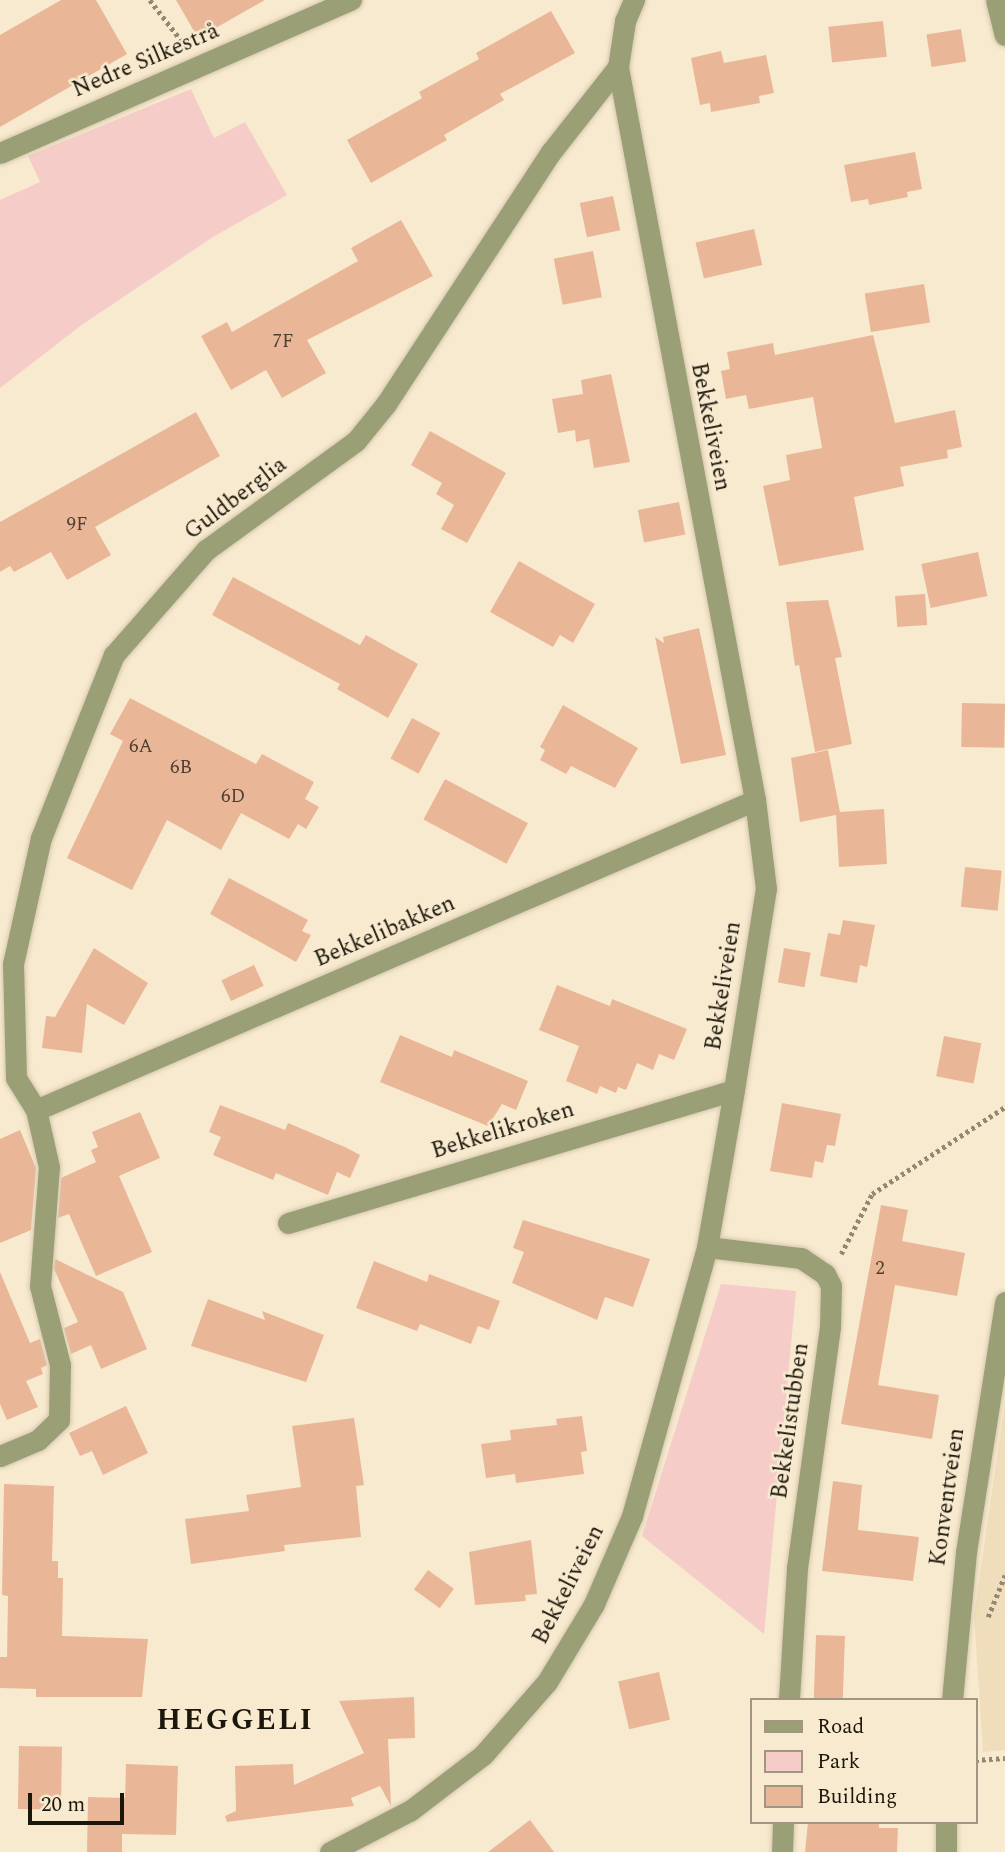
<!DOCTYPE html>
<meta charset="utf-8">
<style>
body{margin:0}
#map{position:relative;width:1005px;height:1852px;overflow:hidden;background:#f8eacf;font-family:Spectral,serif}
div>[style]{position:absolute}
.built>*{inset:0;background:#efddbb}
.green>*{inset:0;background:#f6ccc8}
.building>*{inset:0;background:#e9b798;transform-origin:0 0}
.path>*{height:4.5px;margin-top:-2.25px;transform-origin:0;background:repeating-linear-gradient(90deg,#928875 0 3.5px,transparent 0 7px)}
.roads{filter:drop-shadow(0 0 2px #d5c8b0) drop-shadow(0 0 2px #d5c8b0)}
.minor>*{height:21px;margin:-10.5px;padding:0 10.5px;transform-origin:10.5px;border-radius:10.5px;background:#9b9f75}
span{translate:-50% -50%;white-space:nowrap;text-align:center;line-height:1.15;-webkit-text-stroke:5px #f8eacf;paint-order:stroke}
.number-label{font-size:19px;color:#4f3f30}
.number-label span{-webkit-text-stroke-width:0}
.street-label{font-size:23px;color:#1c170d}
.district-label{font-size:30px;color:#1c170d;font-weight:700;letter-spacing:2px}
.legend{position:absolute;left:750px;top:1698px;width:228px;height:126px;box-sizing:border-box;background:#f8eacf;border:2px solid #a09681;margin:0;padding:9px 12px;list-style:none;font-size:21px;color:#1c170d}
.legend li{display:flex;align-items:center;gap:14px;height:35px}
.legend b{width:35px;border:2px solid #a09681}
.scale{position:absolute;left:28px;top:1793px;width:96px;height:32px;box-sizing:border-box;border:4px solid #1c170d;border-top:0;padding-left:9px;font-size:21px;line-height:24px;white-space:nowrap;color:#1c170d;-webkit-text-stroke:5px #f8eacf;paint-order:stroke}
</style>
<div id="map">
<div class="built">
<i style="clip-path:polygon(1005px 1403px,1005px 1750px,983px 1752px,974px 1615px)"></i>
</div>
<div class="green">
<i style="clip-path:polygon(191px 89px,214px 138px,245px 122px,287px 195px,213px 237px,83px 324px,0 388px,0 200px,40px 182px,28px 156px)"></i>
<i style="clip-path:polygon(721px 1284px,796px 1291px,764px 1634px,642px 1536px)"></i>
</div>
<div class="building">
<i style="clip-path:polygon(61px 0,96px 0,127px 54px,0 127px,0 35px)"></i>
<i style="clip-path:polygon(176px 0,265px 0,198px 38px)"></i>
<i style="clip-path:polygon(551px 11px,575px 53px,500px 94px,504px 100px,444px 135px,447px 140px,371px 183px,347px 140px,422px 98px,419px 92px,479px 59px,476px 53px)"></i>
<i style="left:883px;top:21px;width:36px;height:55px;rotate:84deg"></i>
<i style="left:961px;top:29px;width:33px;height:35px;rotate:81deg"></i>
<i style="clip-path:polygon(721px 51px,724px 63px,766px 55px,774px 93px,759px 96px,760px 103px,711px 112px,710px 103px,700px 105px,691px 58px)"></i>
<i style="clip-path:polygon(915px 152px,922px 189px,907px 192px,908px 197px,869px 205px,868px 199px,851px 202px,844px 165px)"></i>
<i style="left:613px;top:196px;width:35px;height:34px;rotate:78deg"></i>
<i style="clip-path:polygon(401px 220px,433px 276px,307px 340px,326px 373px,282px 398px,266px 370px,231px 390px,201px 336px,227px 322px,232px 332px,358px 261px,351px 248px)"></i>
<i style="left:754px;top:229px;width:37px;height:60px;rotate:77deg"></i>
<i style="left:593px;top:251px;width:47px;height:40px;rotate:79deg"></i>
<i style="left:924px;top:284px;width:39px;height:60px;rotate:81deg"></i>
<i style="clip-path:polygon(873px 335px,895px 423px,955px 410px,962px 447px,947px 450px,948px 458px,900px 467px,904px 486px,854px 497px,864px 550px,779px 566px,763px 486px,790px 480px,786px 455px,822px 448px,813px 397px,749px 409px,746px 395px,726px 399px,721px 371px,730px 369px,727px 352px,773px 343px,775px 355px)"></i>
<i style="clip-path:polygon(611px 374px,630px 462px,594px 468px,589px 439px,576px 442px,575px 430px,558px 433px,552px 399px,583px 394px,581px 380px)"></i>
<i style="clip-path:polygon(196px 412px,220px 456px,95px 527px,111px 555px,67px 580px,51px 552px,14px 572px,10px 566px,0 572px,0 522px)"></i>
<i style="clip-path:polygon(430px 431px,506px 473px,467px 543px,441px 529px,454px 505px,436px 494px,442px 483px,411px 465px)"></i>
<i style="left:679px;top:502px;width:33px;height:42px;rotate:79deg"></i>
<i style="left:978px;top:552px;width:45px;height:58px;rotate:78deg"></i>
<i style="clip-path:polygon(519px 561px,595px 604px,573px 643px,560px 635px,553px 647px,490px 612px)"></i>
<i style="clip-path:polygon(233px 577px,360px 645px,366px 635px,418px 664px,388px 718px,337px 689px,340px 684px,212px 615px)"></i>
<i style="left:925px;top:594px;width:31px;height:30px;rotate:86deg"></i>
<i style="clip-path:polygon(828px 600px,842px 657px,835px 658px,852px 744px,815px 752px,799px 665px,795px 666px,786px 602px)"></i>
<i style="clip-path:polygon(699px 628px,726px 755px,681px 764px,655px 637px,664px 643px,663px 637px)"></i>
<i style="clip-path:polygon(130px 698px,256px 764px,262px 754px,314px 782px,305px 799px,319px 807px,306px 829px,298px 824px,289px 839px,241px 813px,221px 850px,167px 820px,132px 890px,67px 858px,123px 741px,110px 734px)"></i>
<i style="left:962px;top:703px;width:43px;height:44px;rotate:1deg"></i>
<i style="clip-path:polygon(563px 705px,638px 748px,615px 788px,571px 766px,566px 774px,540px 760px,545px 750px,540px 747px)"></i>
<i style="left:412px;top:718px;width:32px;height:46px;rotate:28deg"></i>
<i style="clip-path:polygon(828px 750px,840px 812px,884px 809px,887px 864px,839px 867px,836px 815px,800px 822px,791px 758px)"></i>
<i style="left:445px;top:779px;width:94px;height:46px;rotate:28deg"></i>
<i style="left:965px;top:867px;width:37px;height:40px;rotate:6deg"></i>
<i style="clip-path:polygon(229px 878px,308px 920px,302px 931px,311px 935px,296px 962px,210px 914px)"></i>
<i style="clip-path:polygon(843px 920px,875px 925px,867px 967px,860px 965px,857px 983px,820px 976px,828px 933px,840px 935px)"></i>
<i style="clip-path:polygon(94px 948px,148px 983px,124px 1025px,87px 1004px,82px 1053px,42px 1048px,46px 1016px,55px 1017px)"></i>
<i style="left:784px;top:948px;width:27px;height:35px;rotate:10deg"></i>
<i style="left:254px;top:965px;width:23px;height:36px;rotate:65deg"></i>
<i style="clip-path:polygon(557px 985px,610px 1006px,612px 999px,687px 1029px,674px 1060px,659px 1054px,653px 1070px,637px 1063px,626px 1090px,618px 1087px,616px 1093px,600px 1086px,597px 1094px,566px 1081px,579px 1046px,539px 1030px)"></i>
<i style="clip-path:polygon(400px 1035px,452px 1057px,454px 1050px,528px 1081px,516px 1110px,502px 1104px,488px 1126px,380px 1082px)"></i>
<i style="left:944px;top:1036px;width:38px;height:41px;rotate:11deg"></i>
<i style="clip-path:polygon(782px 1103px,841px 1114px,835px 1146px,827px 1145px,823px 1163px,815px 1161px,812px 1178px,770px 1171px)"></i>
<i style="clip-path:polygon(220px 1105px,285px 1130px,288px 1123px,347px 1148px,360px 1155px,350px 1178px,337px 1172px,328px 1195px,276px 1173px,273px 1180px,213px 1155px,221px 1137px,209px 1132px)"></i>
<i style="clip-path:polygon(140px 1112px,160px 1158px,119px 1176px,152px 1252px,96px 1276px,69px 1214px,58px 1218px,61px 1178px,96px 1162px,91px 1150px,98px 1147px,92px 1132px)"></i>
<i style="clip-path:polygon(20px 1130px,36px 1168px,31px 1230px,0 1243px,0 1139px)"></i>
<i style="clip-path:polygon(881px 1205px,908px 1210px,902px 1241px,965px 1253px,957px 1296px,895px 1285px,878px 1385px,939px 1395px,932px 1439px,841px 1424px)"></i>
<i style="clip-path:polygon(523px 1220px,650px 1259px,633px 1307px,605px 1297px,597px 1320px,512px 1283px,524px 1252px,513px 1248px)"></i>
<i style="clip-path:polygon(55px 1259px,123px 1292px,147px 1349px,101px 1369px,91px 1345px,71px 1354px,64px 1328px,78px 1322px,54px 1269px)"></i>
<i style="clip-path:polygon(374px 1261px,427px 1282px,429px 1274px,500px 1301px,489px 1330px,478px 1326px,471px 1344px,420px 1324px,417px 1331px,356px 1308px)"></i>
<i style="clip-path:polygon(0 1272px,30px 1343px,40px 1339px,47px 1365px,41px 1368px,43px 1374px,26px 1381px,38px 1407px,7px 1420px,0 1404px)"></i>
<i style="clip-path:polygon(208px 1299px,265px 1320px,262px 1311px,324px 1335px,306px 1382px,191px 1346px)"></i>
<i style="clip-path:polygon(126px 1406px,148px 1453px,103px 1475px,92px 1451px,80px 1456px,69px 1433px)"></i>
<i style="clip-path:polygon(582px 1416px,587px 1451px,581px 1452px,584px 1474px,516px 1483px,515px 1474px,486px 1478px,481px 1444px,511px 1440px,510px 1430px,557px 1425px,556px 1419px)"></i>
<i style="clip-path:polygon(354px 1418px,364px 1485px,356px 1486px,361px 1537px,284px 1545px,285px 1551px,191px 1564px,185px 1519px,249px 1511px,246px 1495px,301px 1487px,292px 1426px)"></i>
<i style="clip-path:polygon(833px 1481px,862px 1485px,858px 1530px,919px 1537px,913px 1581px,822px 1571px)"></i>
<i style="clip-path:polygon(4px 1484px,54px 1486px,52px 1561px,58px 1561px,58px 1578px,63px 1578px,62px 1636px,148px 1639px,142px 1697px,36px 1697px,36px 1689px,0 1688px,0 1657px,7px 1657px,8px 1596px,2px 1595px)"></i>
<i style="clip-path:polygon(531px 1540px,537px 1594px,525px 1595px,526px 1601px,475px 1605px,469px 1552px)"></i>
<i style="left:428px;top:1570px;width:32px;height:24px;rotate:36deg"></i>
<i style="left:816px;top:1635px;width:29px;height:65px;rotate:2deg"></i>
<i style="left:659px;top:1672px;width:49px;height:42px;rotate:77deg"></i>
<i style="clip-path:polygon(414px 1697px,415px 1738px,388px 1739px,391px 1806px,380px 1786px,351px 1798px,354px 1806px,227px 1822px,225px 1816px,236px 1811px,235px 1766px,293px 1764px,294px 1785px,364px 1753px,339px 1701px)"></i>
<i style="left:19px;top:1746px;width:43px;height:63px;rotate:1deg"></i>
<i style="clip-path:polygon(126px 1764px,178px 1766px,176px 1835px,122px 1834px,122px 1852px,87px 1852px,88px 1797px,125px 1798px)"></i>
<i style="clip-path:polygon(530px 1820px,554px 1852px,488px 1852px)"></i>
<i style="clip-path:polygon(808px 1822px,879px 1822px,879px 1828px,898px 1828px,897px 1852px,805px 1852px)"></i>
</div>
<div class="path">
<i style="left:150px;top:0;width:56px;rotate:52.3deg"></i>
<i style="left:841px;top:1254px;width:68px;rotate:-62.7deg"></i>
<i style="left:872px;top:1194px;width:159px;rotate:-33.2deg"></i>
<i style="left:988px;top:1617px;width:45px;rotate:-68deg"></i>
<i style="left:975px;top:1760px;width:30px;rotate:-4deg"></i>
</div>
<div class="roads">
<div class="minor">
<i style="left:996px;top:0;width:36px;rotate:76deg"></i>
<i style="left:0;top:153px;width:383px;rotate:-23.6deg"></i>
<i style="left:36px;top:1110px;width:783px;rotate:-23.32deg"></i>
<i style="left:288px;top:1223px;width:465px;rotate:-16.6deg"></i>
<i style="left:707px;top:1247px;width:95px;rotate:6.7deg"></i>
<i style="left:801px;top:1258px;width:29px;rotate:34deg"></i>
<i style="left:825px;top:1274px;width:13px;rotate:63deg"></i>
<i style="left:831px;top:1286px;width:41px;rotate:91.4deg"></i>
<i style="left:830px;top:1327px;width:243px;rotate:97.8deg"></i>
<i style="left:797px;top:1568px;width:132px;rotate:93.5deg"></i>
<i style="left:0;top:1456px;width:41px;rotate:-22.8deg"></i>
<i style="left:38px;top:1440px;width:29px;rotate:-44deg"></i>
<i style="left:59px;top:1420px;width:55px;rotate:-89deg"></i>
<i style="left:60px;top:1365px;width:81px;rotate:-104.2deg"></i>
<i style="left:40px;top:1286px;width:119px;rotate:-85.7deg"></i>
<i style="left:49px;top:1167px;width:58px;rotate:-102.8deg"></i>
<i style="left:36px;top:1110px;width:38px;rotate:-122deg"></i>
<i style="left:16px;top:1078px;width:114px;rotate:-91.5deg"></i>
<i style="left:13px;top:964px;width:129px;rotate:-77.5deg"></i>
<i style="left:41px;top:838px;width:197px;rotate:-68.3deg"></i>
<i style="left:114px;top:655px;width:140px;rotate:-48.8deg"></i>
<i style="left:206px;top:550px;width:185px;rotate:-36deg"></i>
<i style="left:356px;top:441px;width:48px;rotate:-51deg"></i>
<i style="left:386px;top:404px;width:301px;rotate:-56.8deg"></i>
<i style="left:551px;top:152px;width:108px;rotate:-51.8deg"></i>
<i style="left:952px;top:1700px;width:149px;rotate:-84.6deg"></i>
<i style="left:966px;top:1552px;width:253px;rotate:-81.1deg"></i>
<i style="left:330px;top:1852px;width:91px;rotate:-27.4deg"></i>
<i style="left:411px;top:1810px;width:91px;rotate:-37.4deg"></i>
<i style="left:483px;top:1755px;width:97px;rotate:-48.8deg"></i>
<i style="left:547px;top:1682px;width:91px;rotate:-58.9deg"></i>
<i style="left:594px;top:1604px;width:96px;rotate:-66.6deg"></i>
<i style="left:632px;top:1516px;width:279px;rotate:-74.4deg"></i>
<i style="left:707px;top:1247px;width:159px;rotate:-80.2deg"></i>
<i style="left:734px;top:1090px;width:204px;rotate:-81deg"></i>
<i style="left:766px;top:889px;width:90px;rotate:-97deg"></i>
<i style="left:755px;top:800px;width:746px;rotate:-100.59deg"></i>
<i style="left:618px;top:67px;width:47px;rotate:-81.3deg"></i>
<i style="left:625px;top:21px;width:23px;rotate:-67deg"></i>
<i style="left:782px;top:1852px;width:30px;rotate:-88deg"></i>
<i style="left:946px;top:1852px;width:30px;rotate:-90deg"></i>
</div>
</div>
<div class="number-label">
<span style="left:283px;top:342px">7F</span>
<span style="left:77px;top:525px">9F</span>
<span style="left:141px;top:747px">6A</span>
<span style="left:181px;top:768px">6B</span>
<span style="left:233px;top:797px">6D</span>
<span style="left:880px;top:1269px">2</span>
</div>
<div class="street-label">
<span style="left:146px;top:61px;rotate:-23deg">Nedre Silkestrå</span>
<span style="left:710px;top:427px;rotate:79deg">Bekkeliveien</span>
<span style="left:236px;top:499px;rotate:-37deg">Guldberglia</span>
<span style="left:385px;top:932px;rotate:-23deg">Bekkelibakken</span>
<span style="left:724px;top:986px;rotate:-81deg">Bekkeliveien</span>
<span style="left:503px;top:1131px;rotate:-17deg">Bekkelikroken</span>
<span style="left:791px;top:1421px;rotate:-82deg">Bekkelistubben</span>
<span style="left:948px;top:1497px;rotate:-82deg">Konventveien</span>
<span style="left:569px;top:1585px;rotate:-63deg">Bekkeliveien</span>
</div>
<div class="district-label">
<span style="left:235px;top:1720px">HEGGELI</span>
</div>
<ul class="legend">
<li><b style="height:9px;background:#9b9f75"></b>Road</li>
<li><b style="height:19px;background:#f6ccc8"></b>Park</li>
<li><b style="height:19px;background:#e9b798"></b>Building</li>
</ul>
<div class="scale">20 m</div>
</div>
